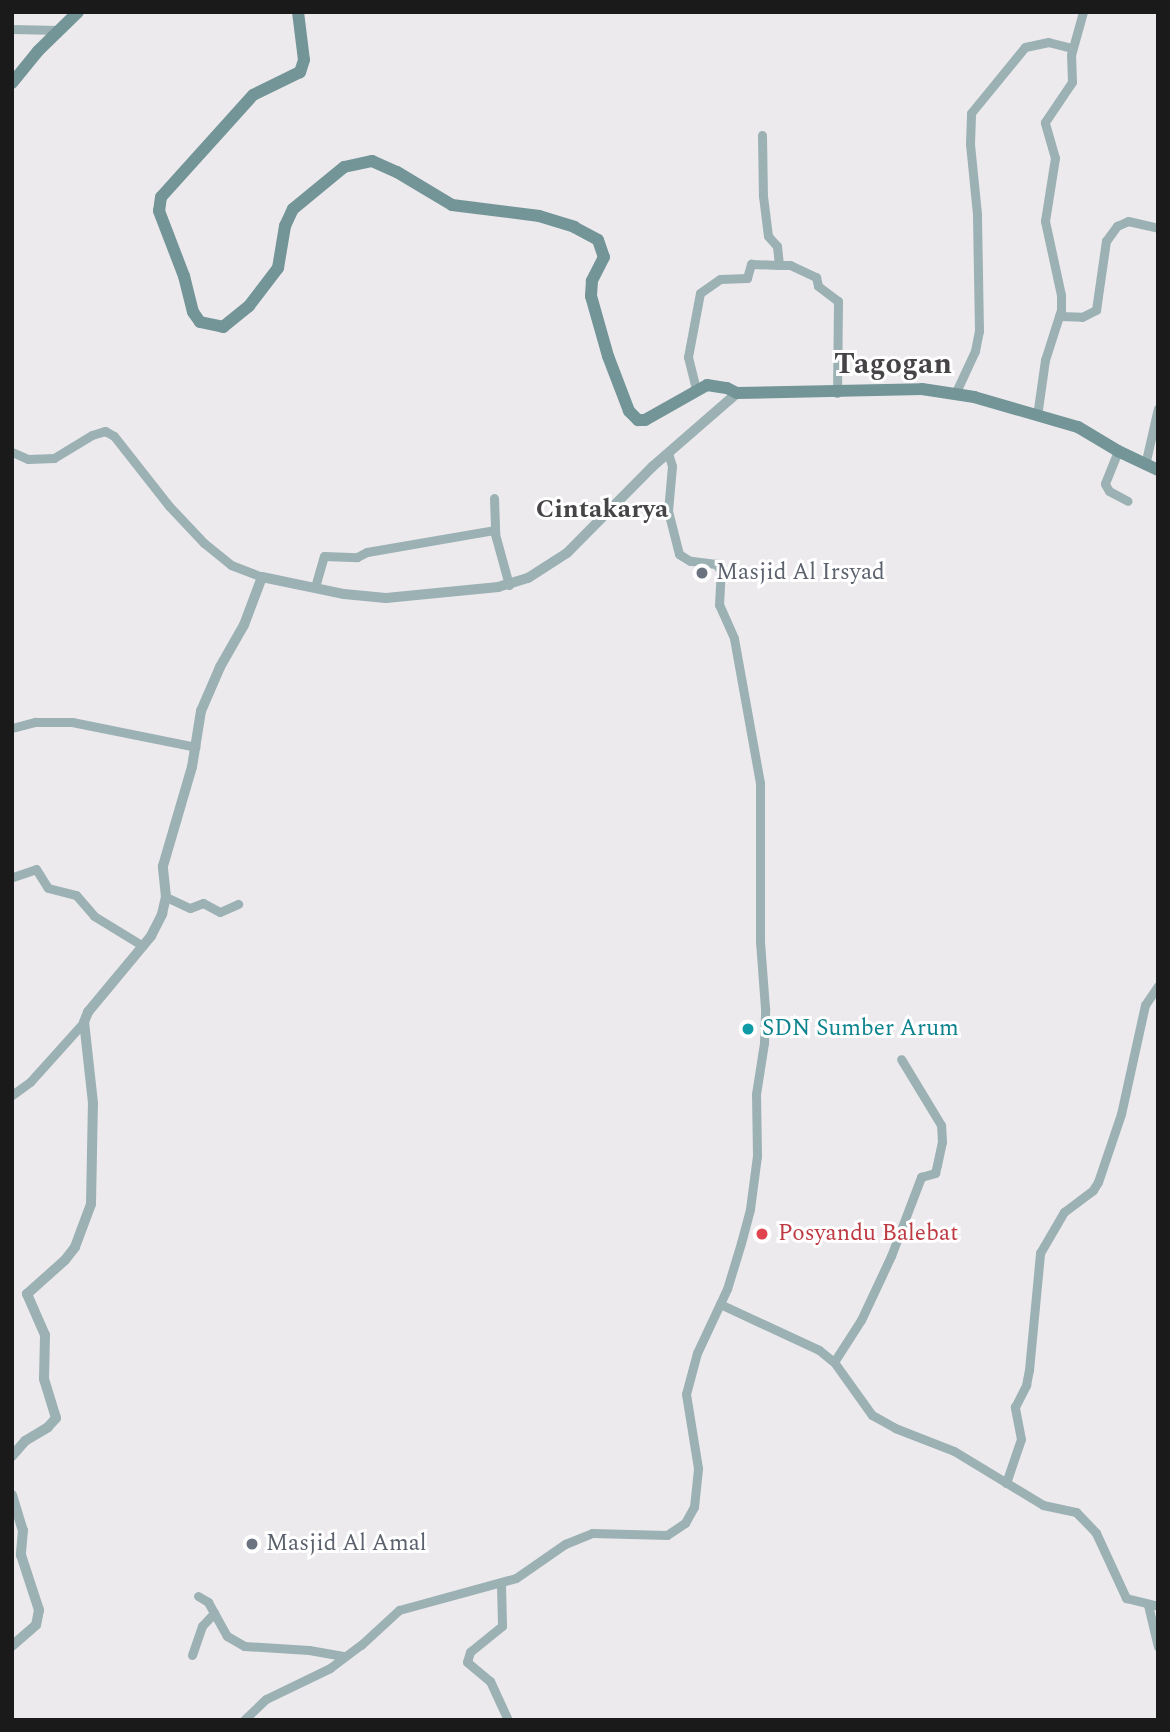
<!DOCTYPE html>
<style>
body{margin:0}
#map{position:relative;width:1170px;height:1732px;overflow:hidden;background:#edeaee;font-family:Spectral,serif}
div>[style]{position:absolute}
.minor>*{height:9px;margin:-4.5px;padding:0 4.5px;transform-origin:4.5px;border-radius:4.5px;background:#9bb1b3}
.tertiary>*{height:10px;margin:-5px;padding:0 5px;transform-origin:5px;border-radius:5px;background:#9bb1b3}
.secondary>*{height:12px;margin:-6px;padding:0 6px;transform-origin:6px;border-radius:6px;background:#739597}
.dots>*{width:19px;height:19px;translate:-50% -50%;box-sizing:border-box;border:4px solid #fff;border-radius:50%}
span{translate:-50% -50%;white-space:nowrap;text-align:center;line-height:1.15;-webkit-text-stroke:6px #fff;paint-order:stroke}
.worship-label{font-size:23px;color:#5b616d}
.left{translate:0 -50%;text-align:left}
.culture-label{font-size:23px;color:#0d838f}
.health-label{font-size:23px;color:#be3a42}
.quarter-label{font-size:26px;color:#464447;font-weight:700}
.district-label{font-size:30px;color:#464447;font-weight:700}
.frame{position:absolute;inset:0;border:14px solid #1a1a1b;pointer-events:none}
</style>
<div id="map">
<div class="minor">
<i style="left:12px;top:29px;width:47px;rotate:1.2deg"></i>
<i style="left:762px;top:135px;width:61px;rotate:89.1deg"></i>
<i style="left:763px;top:196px;width:40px;rotate:82.9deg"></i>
<i style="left:768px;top:236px;width:13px;rotate:48deg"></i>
<i style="left:777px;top:246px;width:19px;rotate:84deg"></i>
<i style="left:1059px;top:316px;width:23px;rotate:2deg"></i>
<i style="left:1082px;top:317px;width:16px;rotate:-27deg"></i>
<i style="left:1096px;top:310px;width:70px;rotate:-81.8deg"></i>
<i style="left:1106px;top:241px;width:19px;rotate:-54deg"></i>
<i style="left:1117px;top:226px;width:12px;rotate:-24deg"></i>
<i style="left:1128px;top:221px;width:31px;rotate:13deg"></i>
<i style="left:696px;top:389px;width:33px;rotate:-104deg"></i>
<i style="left:688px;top:357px;width:65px;rotate:-79.4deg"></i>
<i style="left:700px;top:293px;width:24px;rotate:-35deg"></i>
<i style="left:720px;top:279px;width:27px;rotate:-2deg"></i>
<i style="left:747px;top:278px;width:15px;rotate:-74deg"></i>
<i style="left:751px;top:264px;width:28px;rotate:2deg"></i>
<i style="left:779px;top:265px;width:11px"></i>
<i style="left:790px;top:265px;width:29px;rotate:25deg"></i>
<i style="left:816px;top:277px;width:9px;rotate:77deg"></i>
<i style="left:818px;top:286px;width:25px;rotate:37deg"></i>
<i style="left:838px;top:301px;width:92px;rotate:90.6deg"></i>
<i style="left:955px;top:394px;width:47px;rotate:-65.1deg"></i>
<i style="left:975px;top:351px;width:20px;rotate:-79deg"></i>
<i style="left:979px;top:331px;width:117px;rotate:-91deg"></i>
<i style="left:977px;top:214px;width:70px;rotate:-95.7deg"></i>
<i style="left:970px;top:144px;width:31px;rotate:-88deg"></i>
<i style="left:971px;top:113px;width:85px;rotate:-50.7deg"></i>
<i style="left:1025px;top:47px;width:24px;rotate:-12deg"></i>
<i style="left:1048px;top:42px;width:25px;rotate:14deg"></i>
<i style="left:1037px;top:416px;width:57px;rotate:-81.9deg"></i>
<i style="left:1045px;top:360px;width:52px;rotate:-72.3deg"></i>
<i style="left:1061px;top:310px;width:15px;rotate:-90deg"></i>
<i style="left:1061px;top:295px;width:76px;rotate:-102.2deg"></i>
<i style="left:1045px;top:221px;width:64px;rotate:-81deg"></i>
<i style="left:1055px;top:158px;width:37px;rotate:-106deg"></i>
<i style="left:1045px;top:122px;width:48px;rotate:-56deg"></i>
<i style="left:1072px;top:82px;width:27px;rotate:-92deg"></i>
<i style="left:1071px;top:55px;width:45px;rotate:-74.4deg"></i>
<i style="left:1118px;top:451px;width:35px;rotate:112deg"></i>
<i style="left:1105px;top:484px;width:8px;rotate:60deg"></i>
<i style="left:1109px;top:491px;width:21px;rotate:28deg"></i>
<i style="left:12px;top:452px;width:17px;rotate:24deg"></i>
<i style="left:28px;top:459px;width:26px;rotate:-2deg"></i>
<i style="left:54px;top:458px;width:44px;rotate:-31.2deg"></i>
<i style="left:92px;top:435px;width:14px;rotate:-17deg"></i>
<i style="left:105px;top:431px;width:10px;rotate:29deg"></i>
<i style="left:114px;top:436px;width:89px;rotate:51.8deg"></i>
<i style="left:169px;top:506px;width:51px;rotate:46.6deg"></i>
<i style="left:204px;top:543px;width:35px;rotate:39deg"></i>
<i style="left:231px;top:565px;width:33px;rotate:21deg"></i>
<i style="left:1145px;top:465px;width:58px;rotate:-77.2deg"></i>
<i style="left:494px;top:498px;width:36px;rotate:88deg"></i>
<i style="left:495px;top:534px;width:53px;rotate:74.6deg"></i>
<i style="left:315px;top:587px;width:32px;rotate:-74deg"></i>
<i style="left:324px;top:556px;width:33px;rotate:2deg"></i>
<i style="left:357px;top:557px;width:11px;rotate:-27deg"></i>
<i style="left:367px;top:552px;width:130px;rotate:-9.8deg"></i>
<i style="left:12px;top:728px;width:24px;rotate:-15deg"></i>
<i style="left:35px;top:722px;width:37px"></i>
<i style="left:72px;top:722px;width:126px;rotate:11.4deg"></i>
<i style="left:13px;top:877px;width:24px;rotate:-19deg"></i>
<i style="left:36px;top:869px;width:22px;rotate:58deg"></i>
<i style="left:48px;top:888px;width:29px;rotate:14deg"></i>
<i style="left:76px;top:895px;width:28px;rotate:49deg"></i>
<i style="left:94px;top:916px;width:57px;rotate:31.5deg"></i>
<i style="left:166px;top:897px;width:26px;rotate:25deg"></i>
<i style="left:190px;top:908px;width:14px;rotate:-21deg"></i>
<i style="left:203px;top:903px;width:19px;rotate:28deg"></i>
<i style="left:220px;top:912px;width:20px;rotate:-24deg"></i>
<i style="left:12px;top:1095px;width:22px;rotate:-36deg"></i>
<i style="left:30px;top:1082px;width:81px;rotate:-48deg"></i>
<i style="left:720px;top:1304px;width:109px;rotate:24.9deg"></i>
<i style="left:819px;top:1350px;width:19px;rotate:39deg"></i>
<i style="left:834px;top:1362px;width:65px;rotate:54.4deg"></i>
<i style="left:872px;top:1415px;width:26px;rotate:29deg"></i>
<i style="left:895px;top:1428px;width:63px;rotate:21.3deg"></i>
<i style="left:954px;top:1451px;width:104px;rotate:31.2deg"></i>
<i style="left:1043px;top:1505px;width:34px;rotate:12deg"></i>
<i style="left:1076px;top:1512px;width:29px;rotate:46deg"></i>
<i style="left:1096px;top:1533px;width:72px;rotate:65.2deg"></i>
<i style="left:1126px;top:1598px;width:33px;rotate:14deg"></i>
<i style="left:834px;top:1362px;width:50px;rotate:-57.3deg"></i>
<i style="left:861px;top:1320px;width:71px;rotate:-64.9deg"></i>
<i style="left:891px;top:1256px;width:85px;rotate:-69.2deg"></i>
<i style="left:921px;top:1177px;width:15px;rotate:-16deg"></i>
<i style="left:935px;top:1173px;width:8px;rotate:-76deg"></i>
<i style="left:937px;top:1165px;width:24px;rotate:-78deg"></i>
<i style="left:942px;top:1142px;width:17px;rotate:-93deg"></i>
<i style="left:941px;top:1125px;width:77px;rotate:-121.2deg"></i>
<i style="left:1006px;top:1483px;width:46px;rotate:-71.2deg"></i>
<i style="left:1021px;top:1439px;width:33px;rotate:-101deg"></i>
<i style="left:1015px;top:1407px;width:25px;rotate:-63deg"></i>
<i style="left:1026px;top:1385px;width:15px;rotate:-79deg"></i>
<i style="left:1029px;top:1370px;width:118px;rotate:-84.6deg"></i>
<i style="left:1040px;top:1253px;width:48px;rotate:-59.7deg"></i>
<i style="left:1064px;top:1212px;width:36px;rotate:-37deg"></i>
<i style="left:1093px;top:1190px;width:9px;rotate:-58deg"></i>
<i style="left:1098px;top:1182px;width:72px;rotate:-71.3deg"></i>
<i style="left:1121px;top:1114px;width:112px;rotate:-77.6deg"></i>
<i style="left:1145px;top:1005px;width:23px;rotate:-56deg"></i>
<i style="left:501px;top:1584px;width:42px;rotate:88.6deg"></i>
<i style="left:502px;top:1626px;width:41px;rotate:140.9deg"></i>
<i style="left:470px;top:1652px;width:10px;rotate:107deg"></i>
<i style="left:467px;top:1662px;width:30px;rotate:40deg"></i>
<i style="left:490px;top:1681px;width:43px;rotate:65.2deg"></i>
<i style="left:198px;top:1596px;width:12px;rotate:31deg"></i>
<i style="left:208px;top:1602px;width:39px;rotate:61deg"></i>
<i style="left:227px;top:1636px;width:20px;rotate:30deg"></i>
<i style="left:244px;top:1646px;width:65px;rotate:3.5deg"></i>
<i style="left:309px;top:1650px;width:36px;rotate:10deg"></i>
<i style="left:1148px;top:1605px;width:43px;rotate:76.6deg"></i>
<i style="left:192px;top:1655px;width:31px;rotate:-71deg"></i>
<i style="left:202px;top:1626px;width:18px;rotate:-47deg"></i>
<i style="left:244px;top:1720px;width:30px;rotate:-44deg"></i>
<i style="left:266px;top:1699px;width:71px;rotate:-25.8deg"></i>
<i style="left:330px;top:1668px;width:39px;rotate:-37deg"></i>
<i style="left:361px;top:1645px;width:52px;rotate:-42.6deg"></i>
<i style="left:399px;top:1610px;width:121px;rotate:-15.3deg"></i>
<i style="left:516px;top:1578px;width:60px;rotate:-34.8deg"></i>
<i style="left:565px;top:1544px;width:29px;rotate:-22deg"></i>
<i style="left:592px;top:1533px;width:75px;rotate:1.5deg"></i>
<i style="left:667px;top:1535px;width:22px;rotate:-34deg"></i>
<i style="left:685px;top:1523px;width:18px;rotate:-61deg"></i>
<i style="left:694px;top:1507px;width:39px;rotate:-84deg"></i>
<i style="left:698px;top:1468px;width:75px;rotate:-99.2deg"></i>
<i style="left:686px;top:1394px;width:42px;rotate:-75deg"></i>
<i style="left:697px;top:1353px;width:71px;rotate:-64.9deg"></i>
<i style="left:727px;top:1289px;width:48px;rotate:-73.1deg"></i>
<i style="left:741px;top:1243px;width:35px;rotate:-75deg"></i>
<i style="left:750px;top:1209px;width:53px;rotate:-82.5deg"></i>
<i style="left:757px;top:1156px;width:62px;rotate:-90.9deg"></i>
<i style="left:756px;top:1094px;width:52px;rotate:-81.1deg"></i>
<i style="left:764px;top:1043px;width:35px;rotate:-88deg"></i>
<i style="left:765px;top:1008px;width:66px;rotate:-94.3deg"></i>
<i style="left:760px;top:942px;width:159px;rotate:-90deg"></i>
<i style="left:760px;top:783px;width:147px;rotate:-100.2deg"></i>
<i style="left:734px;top:638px;width:36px;rotate:-114deg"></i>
<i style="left:719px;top:605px;width:34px;rotate:-87deg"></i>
<i style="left:721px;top:571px;width:9px;rotate:-126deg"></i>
<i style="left:716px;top:564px;width:26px;rotate:-173deg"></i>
<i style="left:690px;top:561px;width:13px;rotate:-148deg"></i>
<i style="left:679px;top:554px;width:44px;rotate:-104.3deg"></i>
<i style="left:668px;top:511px;width:45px;rotate:-84.9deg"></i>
<i style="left:672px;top:466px;width:14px;rotate:-107deg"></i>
</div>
<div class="tertiary">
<i style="left:12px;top:1456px;width:20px;rotate:-49deg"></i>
<i style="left:25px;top:1441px;width:27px;rotate:-31deg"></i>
<i style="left:48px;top:1427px;width:12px;rotate:-48deg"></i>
<i style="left:56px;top:1418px;width:41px;rotate:-107.1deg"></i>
<i style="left:44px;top:1379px;width:44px;rotate:-88.7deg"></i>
<i style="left:45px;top:1335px;width:45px;rotate:-113.7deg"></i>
<i style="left:27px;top:1294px;width:51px;rotate:-41.8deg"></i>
<i style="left:65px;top:1260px;width:16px;rotate:-52deg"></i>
<i style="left:75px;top:1247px;width:46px;rotate:-69.6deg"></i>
<i style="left:91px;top:1204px;width:101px;rotate:-88.9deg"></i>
<i style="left:93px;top:1103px;width:81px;rotate:-96.3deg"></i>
<i style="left:84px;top:1022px;width:11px;rotate:-68deg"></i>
<i style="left:88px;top:1012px;width:99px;rotate:-50.3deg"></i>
<i style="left:151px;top:936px;width:25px;rotate:-63deg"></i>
<i style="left:162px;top:914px;width:17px;rotate:-77deg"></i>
<i style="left:166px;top:897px;width:31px;rotate:-96deg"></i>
<i style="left:163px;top:866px;width:103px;rotate:-73.7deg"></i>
<i style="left:192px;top:767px;width:57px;rotate:-80.9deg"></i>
<i style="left:201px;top:711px;width:48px;rotate:-66.6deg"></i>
<i style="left:220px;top:667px;width:48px;rotate:-60.3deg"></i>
<i style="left:244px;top:625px;width:51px;rotate:-69.4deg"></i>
<i style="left:262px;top:577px;width:84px;rotate:11.7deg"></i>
<i style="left:344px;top:594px;width:42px;rotate:5.4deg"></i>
<i style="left:386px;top:598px;width:113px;rotate:-5.6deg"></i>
<i style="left:498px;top:587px;width:31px;rotate:-17deg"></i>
<i style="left:528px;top:578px;width:46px;rotate:-32.7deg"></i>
<i style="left:567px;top:553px;width:121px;rotate:-45.3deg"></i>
<i style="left:652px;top:467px;width:113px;rotate:-41deg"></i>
<i style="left:12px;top:1495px;width:37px;rotate:73deg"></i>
<i style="left:23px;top:1530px;width:25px;rotate:95deg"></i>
<i style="left:21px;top:1555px;width:58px;rotate:71.9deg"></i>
<i style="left:39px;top:1610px;width:15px;rotate:101deg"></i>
<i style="left:36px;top:1625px;width:32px;rotate:139deg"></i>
</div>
<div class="secondary">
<i style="left:298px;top:12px;width:48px;rotate:82.9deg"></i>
<i style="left:304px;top:60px;width:13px;rotate:108deg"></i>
<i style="left:300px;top:72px;width:52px;rotate:153.9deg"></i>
<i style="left:253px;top:95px;width:137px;rotate:132deg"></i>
<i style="left:161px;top:197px;width:14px;rotate:98deg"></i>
<i style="left:159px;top:211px;width:70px;rotate:69deg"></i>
<i style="left:184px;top:276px;width:37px;rotate:76deg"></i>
<i style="left:193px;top:312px;width:12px;rotate:55deg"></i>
<i style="left:200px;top:322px;width:24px;rotate:12deg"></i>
<i style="left:223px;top:327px;width:33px;rotate:-39deg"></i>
<i style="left:249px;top:306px;width:48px;rotate:-52.7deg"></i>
<i style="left:278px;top:268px;width:43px;rotate:-80.5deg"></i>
<i style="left:285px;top:226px;width:19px;rotate:-65deg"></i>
<i style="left:293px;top:209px;width:66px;rotate:-39.5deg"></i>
<i style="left:344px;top:167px;width:29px;rotate:-12deg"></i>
<i style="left:372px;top:161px;width:27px;rotate:24deg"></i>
<i style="left:397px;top:172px;width:64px;rotate:31deg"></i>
<i style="left:452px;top:205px;width:88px;rotate:7.2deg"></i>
<i style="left:539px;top:216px;width:37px;rotate:17deg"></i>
<i style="left:574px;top:227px;width:27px;rotate:28deg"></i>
<i style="left:598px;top:240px;width:18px;rotate:71deg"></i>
<i style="left:604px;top:257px;width:27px;rotate:117deg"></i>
<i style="left:592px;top:281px;width:15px;rotate:94deg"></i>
<i style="left:591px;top:296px;width:62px;rotate:74.2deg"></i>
<i style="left:608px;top:356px;width:59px;rotate:69.1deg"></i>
<i style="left:629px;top:411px;width:13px;rotate:45deg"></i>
<i style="left:638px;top:420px;width:7px"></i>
<i style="left:645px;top:420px;width:71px;rotate:-29.4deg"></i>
<i style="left:707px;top:385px;width:20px;rotate:9deg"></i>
<i style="left:727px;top:388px;width:11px;rotate:27deg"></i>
<i style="left:737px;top:393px;width:185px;rotate:-1.2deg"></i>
<i style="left:922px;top:389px;width:53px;rotate:8.7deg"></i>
<i style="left:974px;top:397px;width:108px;rotate:16.1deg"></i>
<i style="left:1078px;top:427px;width:47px;rotate:31deg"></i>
<i style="left:1118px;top:451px;width:44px;rotate:25.4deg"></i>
<i style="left:12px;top:83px;width:41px;rotate:-50.9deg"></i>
<i style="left:38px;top:51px;width:56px;rotate:-44.3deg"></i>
</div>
<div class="dots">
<i style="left:702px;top:573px;background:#6b7280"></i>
<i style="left:748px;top:1029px;background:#0f9aa8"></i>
<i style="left:762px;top:1234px;background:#e0444e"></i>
<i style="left:252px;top:1544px;background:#6b7280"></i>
</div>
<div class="worship-label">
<span class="left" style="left:716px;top:573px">Masjid Al Irsyad</span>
<span class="left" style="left:266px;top:1544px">Masjid Al Amal</span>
</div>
<div class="culture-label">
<span class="left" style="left:762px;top:1029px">SDN Sumber Arum</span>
</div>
<div class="health-label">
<span class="left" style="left:778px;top:1234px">Posyandu Balebat</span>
</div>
<div class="quarter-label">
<span style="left:602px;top:510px">Cintakarya</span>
</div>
<div class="district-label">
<span style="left:893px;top:364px">Tagogan</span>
</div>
<div class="frame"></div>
</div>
